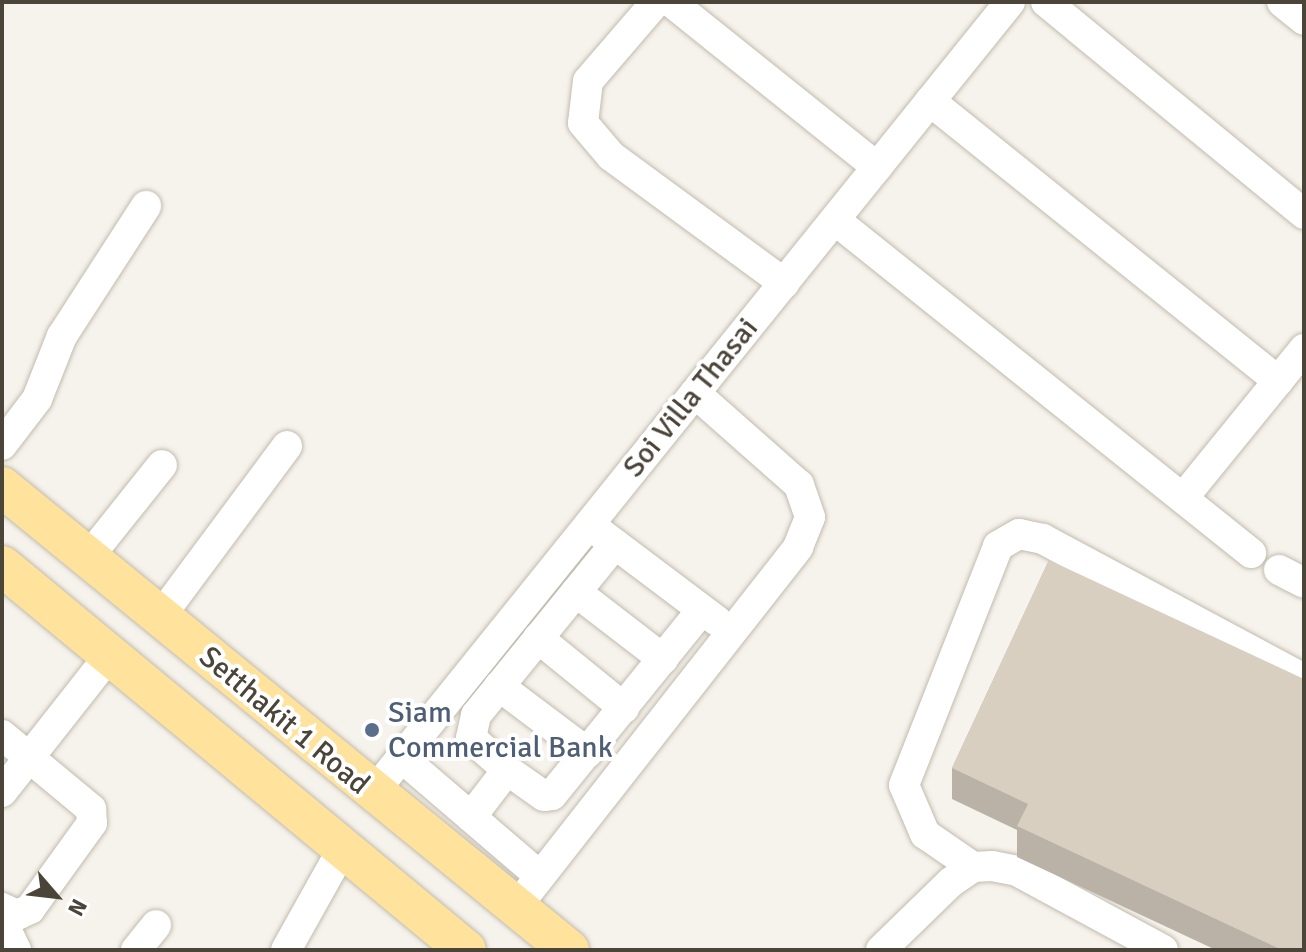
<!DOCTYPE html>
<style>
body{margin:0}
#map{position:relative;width:1306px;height:952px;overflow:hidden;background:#f6f3ec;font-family:Signika,sans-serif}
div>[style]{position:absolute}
.roads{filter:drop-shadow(0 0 2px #c2bbae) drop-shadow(0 0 2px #c2bbae)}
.minor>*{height:30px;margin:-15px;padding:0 15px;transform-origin:15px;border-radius:15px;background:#fff}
.major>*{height:40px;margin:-20px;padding:0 20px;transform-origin:20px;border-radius:20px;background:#ffe39c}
.wall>*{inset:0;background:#bab2a6}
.building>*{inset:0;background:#d8cfc1}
.dots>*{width:22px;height:22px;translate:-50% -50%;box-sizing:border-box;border:4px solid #fff;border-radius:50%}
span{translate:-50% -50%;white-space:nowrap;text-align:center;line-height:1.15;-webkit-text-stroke:8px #fff;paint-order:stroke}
.street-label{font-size:30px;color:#4b4439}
.service-label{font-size:30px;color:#4e5e75}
.left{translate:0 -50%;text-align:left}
.frame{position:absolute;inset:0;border:4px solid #4b4439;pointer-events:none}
.north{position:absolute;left:16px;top:856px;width:80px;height:80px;-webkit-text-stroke:6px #fff;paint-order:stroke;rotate:118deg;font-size:22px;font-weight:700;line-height:32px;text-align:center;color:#4b4439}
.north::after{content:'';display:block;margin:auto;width:28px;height:36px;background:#4b4439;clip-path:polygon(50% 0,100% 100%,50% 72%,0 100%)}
</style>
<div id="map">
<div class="roads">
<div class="minor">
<i style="left:656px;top:2px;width:104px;rotate:130.7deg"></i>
<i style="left:588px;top:81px;width:42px;rotate:96.8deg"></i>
<i style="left:583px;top:123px;width:43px;rotate:49.7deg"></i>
<i style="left:611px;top:156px;width:215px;rotate:36.3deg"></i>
<i style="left:671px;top:2px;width:264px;rotate:38.7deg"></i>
<i style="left:1046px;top:2px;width:334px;rotate:39.4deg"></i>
<i style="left:1282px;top:2px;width:28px;rotate:39deg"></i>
<i style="left:930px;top:101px;width:447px;rotate:38.8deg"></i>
<i style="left:835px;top:220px;width:533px;rotate:38.68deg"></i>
<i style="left:2px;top:445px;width:58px;rotate:-52.7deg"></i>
<i style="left:37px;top:399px;width:68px;rotate:-68.4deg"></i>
<i style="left:62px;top:336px;width:155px;rotate:-57.1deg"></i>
<i style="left:1183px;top:498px;width:192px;rotate:-50.9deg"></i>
<i style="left:599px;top:532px;width:148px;rotate:37deg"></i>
<i style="left:615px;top:544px;width:220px;rotate:129.1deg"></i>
<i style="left:476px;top:715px;width:24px;rotate:102deg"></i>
<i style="left:471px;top:738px;width:48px;rotate:41.6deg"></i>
<i style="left:507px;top:770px;width:45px;rotate:35.1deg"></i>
<i style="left:544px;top:796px;width:8px;rotate:-7deg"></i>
<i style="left:552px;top:795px;width:238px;rotate:-51deg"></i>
<i style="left:87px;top:559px;width:120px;rotate:-51.4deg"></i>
<i style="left:1279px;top:570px;width:28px;rotate:27deg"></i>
<i style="left:576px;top:592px;width:110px;rotate:37.6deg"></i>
<i style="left:160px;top:617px;width:213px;rotate:-53.4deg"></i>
<i style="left:538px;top:638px;width:111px;rotate:39.1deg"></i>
<i style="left:499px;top:686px;width:111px;rotate:37deg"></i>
<i style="left:2px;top:735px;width:116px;rotate:39.7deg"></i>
<i style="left:91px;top:809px;width:14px;rotate:86deg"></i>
<i style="left:92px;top:823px;width:106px;rotate:125.8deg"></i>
<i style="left:30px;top:909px;width:14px;rotate:155deg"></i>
<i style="left:17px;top:915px;width:17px;rotate:-155deg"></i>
<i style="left:401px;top:757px;width:183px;rotate:40.6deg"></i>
<i style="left:2px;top:792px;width:173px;rotate:-51.8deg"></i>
<i style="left:372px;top:794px;width:1017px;rotate:-51.15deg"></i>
<i style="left:471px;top:817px;width:59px;rotate:-52.5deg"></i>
<i style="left:973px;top:867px;width:58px;rotate:-145.5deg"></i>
<i style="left:925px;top:834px;width:53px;rotate:-113.2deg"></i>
<i style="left:904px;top:785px;width:257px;rotate:-68.5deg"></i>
<i style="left:998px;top:546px;width:24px;rotate:-30deg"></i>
<i style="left:1019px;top:534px;width:25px;rotate:12deg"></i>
<i style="left:1043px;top:539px;width:296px;rotate:28.2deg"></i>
<i style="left:517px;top:906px;width:456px;rotate:-51.9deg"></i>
<i style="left:798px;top:547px;width:32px;rotate:-68deg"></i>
<i style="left:810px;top:517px;width:34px;rotate:-109deg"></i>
<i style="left:799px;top:485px;width:139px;rotate:-138.5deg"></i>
<i style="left:2px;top:921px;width:32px;rotate:64deg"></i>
<i style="left:136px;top:950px;width:32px;rotate:-51deg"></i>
<i style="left:286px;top:950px;width:117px;rotate:-60.8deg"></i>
<i style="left:881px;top:950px;width:98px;rotate:-44.2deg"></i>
<i style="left:951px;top:882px;width:27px;rotate:-34deg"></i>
<i style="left:973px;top:867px;width:19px;rotate:-3deg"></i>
<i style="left:992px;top:866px;width:25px;rotate:11deg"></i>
<i style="left:1017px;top:871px;width:166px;rotate:28.4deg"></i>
</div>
<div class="major">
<i style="left:2px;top:487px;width:732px;rotate:39.23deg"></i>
<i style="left:2px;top:566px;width:602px;rotate:39.61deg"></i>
</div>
</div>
<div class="wall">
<i style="clip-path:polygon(1049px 560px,1304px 950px,1216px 950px,1017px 857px,1017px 830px,952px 799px,952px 768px)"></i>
</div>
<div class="building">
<i style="clip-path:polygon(1049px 560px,1304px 679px,1304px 950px,1282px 950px,1017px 826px,1028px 804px,952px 768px)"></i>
</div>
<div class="dots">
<i style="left:372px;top:730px;background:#5c6f8a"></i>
</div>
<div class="street-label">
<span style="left:691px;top:398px;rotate:-51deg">Soi Villa Thasai</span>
<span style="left:284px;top:721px;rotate:40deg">Setthakit 1 Road</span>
</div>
<div class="service-label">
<span class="left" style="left:388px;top:730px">Siam<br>Commercial Bank</span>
</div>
<div class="frame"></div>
<div class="north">N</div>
</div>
